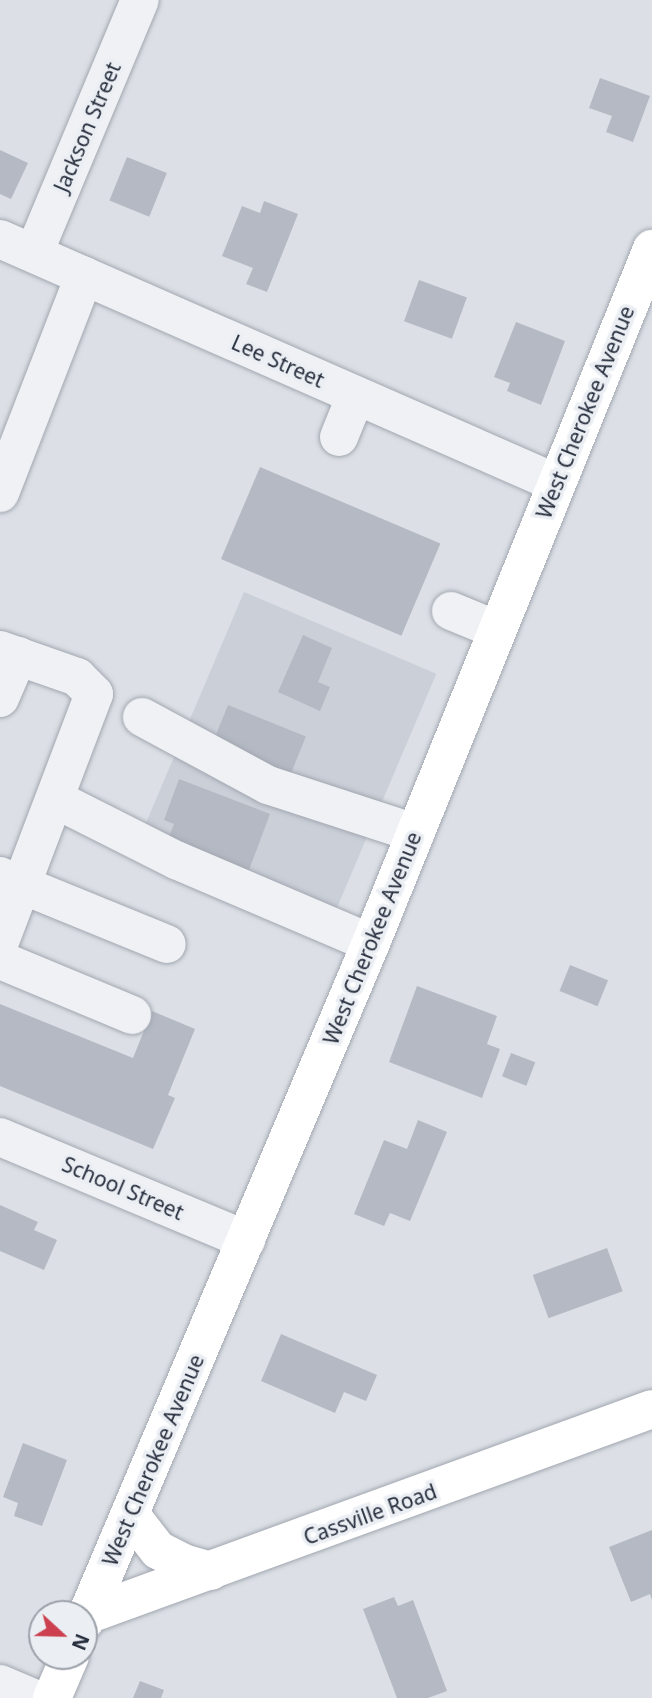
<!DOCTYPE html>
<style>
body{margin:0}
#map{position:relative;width:652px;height:1698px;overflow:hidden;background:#dce0e6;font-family:"Noto Sans",sans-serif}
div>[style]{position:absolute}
.built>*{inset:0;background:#cacfd8;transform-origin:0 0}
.building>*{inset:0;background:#b4b9c3;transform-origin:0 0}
.roads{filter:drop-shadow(0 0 2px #a2a7b0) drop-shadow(0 0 2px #a2a7b0)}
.minor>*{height:38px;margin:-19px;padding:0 19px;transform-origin:19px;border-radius:19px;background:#eff1f5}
.major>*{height:38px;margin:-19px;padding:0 19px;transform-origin:19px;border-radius:19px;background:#fff}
span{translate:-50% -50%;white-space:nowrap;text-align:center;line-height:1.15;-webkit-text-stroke:7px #ebeff4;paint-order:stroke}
.street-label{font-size:21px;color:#262d3c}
.north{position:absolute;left:28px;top:1600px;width:70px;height:70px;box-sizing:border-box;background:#ebeff4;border:2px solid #9ca1aa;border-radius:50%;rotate:112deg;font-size:19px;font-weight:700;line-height:28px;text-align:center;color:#262d3c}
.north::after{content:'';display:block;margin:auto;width:24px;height:32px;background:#cc404f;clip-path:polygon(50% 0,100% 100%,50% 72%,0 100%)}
</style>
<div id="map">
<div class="built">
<i style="left:244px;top:592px;width:209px;height:290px;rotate:23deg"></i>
</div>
<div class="building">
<i style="clip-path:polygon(600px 78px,650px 96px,633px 142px,606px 132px,612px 116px,589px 108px)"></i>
<i style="clip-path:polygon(0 150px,28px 163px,11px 199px,0 194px)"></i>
<i style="left:127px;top:157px;width:43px;height:47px;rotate:22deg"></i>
<i style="clip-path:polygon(264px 201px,298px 214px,267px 292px,246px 284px,253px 268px,222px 256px,242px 206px,260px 213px)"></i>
<i style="left:419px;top:280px;width:51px;height:44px;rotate:20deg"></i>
<i style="clip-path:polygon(516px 322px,565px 341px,541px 405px,507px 391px,510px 383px,494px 377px)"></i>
<i style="left:260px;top:467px;width:196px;height:100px;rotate:23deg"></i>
<i style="clip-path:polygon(303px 635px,332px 648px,318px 682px,330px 687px,320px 711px,278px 692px)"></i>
<i style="left:228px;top:705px;width:84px;height:45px;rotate:22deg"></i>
<i style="clip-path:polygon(179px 779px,270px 814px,249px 870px,168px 839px,174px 824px,164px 820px)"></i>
<i style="left:570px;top:965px;width:41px;height:28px;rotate:22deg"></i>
<i style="clip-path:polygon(417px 986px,497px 1016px,487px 1044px,500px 1049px,482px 1098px,389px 1062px)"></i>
<i style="clip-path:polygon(0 1004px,133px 1058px,152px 1011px,195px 1029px,168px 1095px,175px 1098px,153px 1149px,0 1086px)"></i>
<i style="left:511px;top:1053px;width:26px;height:25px;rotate:21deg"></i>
<i style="clip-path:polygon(418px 1120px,447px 1132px,410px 1221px,390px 1213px,384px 1226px,354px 1214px,384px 1140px,407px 1149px)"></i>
<i style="clip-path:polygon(0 1205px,38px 1222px,34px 1230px,57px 1240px,44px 1270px,0 1251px)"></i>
<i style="left:607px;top:1248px;width:46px;height:79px;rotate:70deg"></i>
<i style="clip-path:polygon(281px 1334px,377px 1375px,366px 1401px,344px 1392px,335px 1413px,261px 1381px)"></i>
<i style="clip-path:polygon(23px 1443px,67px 1460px,42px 1526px,14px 1516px,18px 1503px,3px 1497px)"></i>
<i style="clip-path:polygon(652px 1530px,652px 1600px,650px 1594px,631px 1602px,609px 1547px)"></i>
<i style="clip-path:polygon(394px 1597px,398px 1606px,413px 1600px,447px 1691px,428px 1698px,397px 1698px,363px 1609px)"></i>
<i style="clip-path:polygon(140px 1681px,164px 1690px,161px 1698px,133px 1698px)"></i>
</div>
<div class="roads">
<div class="minor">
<i style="left:0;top:239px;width:607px;rotate:23.69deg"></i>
<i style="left:34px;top:253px;width:274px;rotate:-67.3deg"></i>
<i style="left:339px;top:437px;width:45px;rotate:-68deg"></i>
<i style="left:0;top:493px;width:233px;rotate:-68.8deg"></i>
<i style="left:451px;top:611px;width:50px;rotate:22.4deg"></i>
<i style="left:0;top:650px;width:82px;rotate:19.3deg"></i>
<i style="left:77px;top:677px;width:24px;rotate:45deg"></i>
<i style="left:94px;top:694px;width:265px;rotate:110.8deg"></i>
<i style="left:0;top:698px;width:46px;rotate:-66.8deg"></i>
<i style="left:142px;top:717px;width:143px;rotate:28.4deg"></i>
<i style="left:268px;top:785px;width:155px;rotate:18.1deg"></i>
<i style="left:55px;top:799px;width:136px;rotate:26.8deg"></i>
<i style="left:176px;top:860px;width:212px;rotate:23.1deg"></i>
<i style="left:0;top:876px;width:180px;rotate:22.2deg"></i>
<i style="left:0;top:960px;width:143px;rotate:22.6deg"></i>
<i style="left:0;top:1137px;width:267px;rotate:22.7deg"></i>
<i style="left:0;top:1684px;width:36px;rotate:23deg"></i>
</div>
<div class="major">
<i style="left:130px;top:1514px;width:46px;rotate:52.1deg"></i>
<i style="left:158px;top:1550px;width:28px;rotate:27deg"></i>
<i style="left:183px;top:1563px;width:29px;rotate:16deg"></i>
<i style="left:87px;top:1615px;width:601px;rotate:-20.03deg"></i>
<i style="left:84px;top:1622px;width:737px;rotate:-67.09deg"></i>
<i style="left:371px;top:943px;width:749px;rotate:-67.96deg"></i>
<i style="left:52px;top:1698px;width:46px;rotate:-66.8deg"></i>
</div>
</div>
<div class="street-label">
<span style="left:87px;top:127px;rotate:-67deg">Jackson Street</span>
<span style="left:278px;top:361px;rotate:24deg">Lee Street</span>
<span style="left:585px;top:412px;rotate:-68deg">West Cherokee Avenue</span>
<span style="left:372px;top:938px;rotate:-68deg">West Cherokee Avenue</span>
<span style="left:123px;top:1188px;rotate:23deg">School Street</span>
<span style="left:153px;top:1460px;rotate:-67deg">West Cherokee Avenue</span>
<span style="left:370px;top:1514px;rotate:-20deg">Cassville Road</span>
</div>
<div class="north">N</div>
</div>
